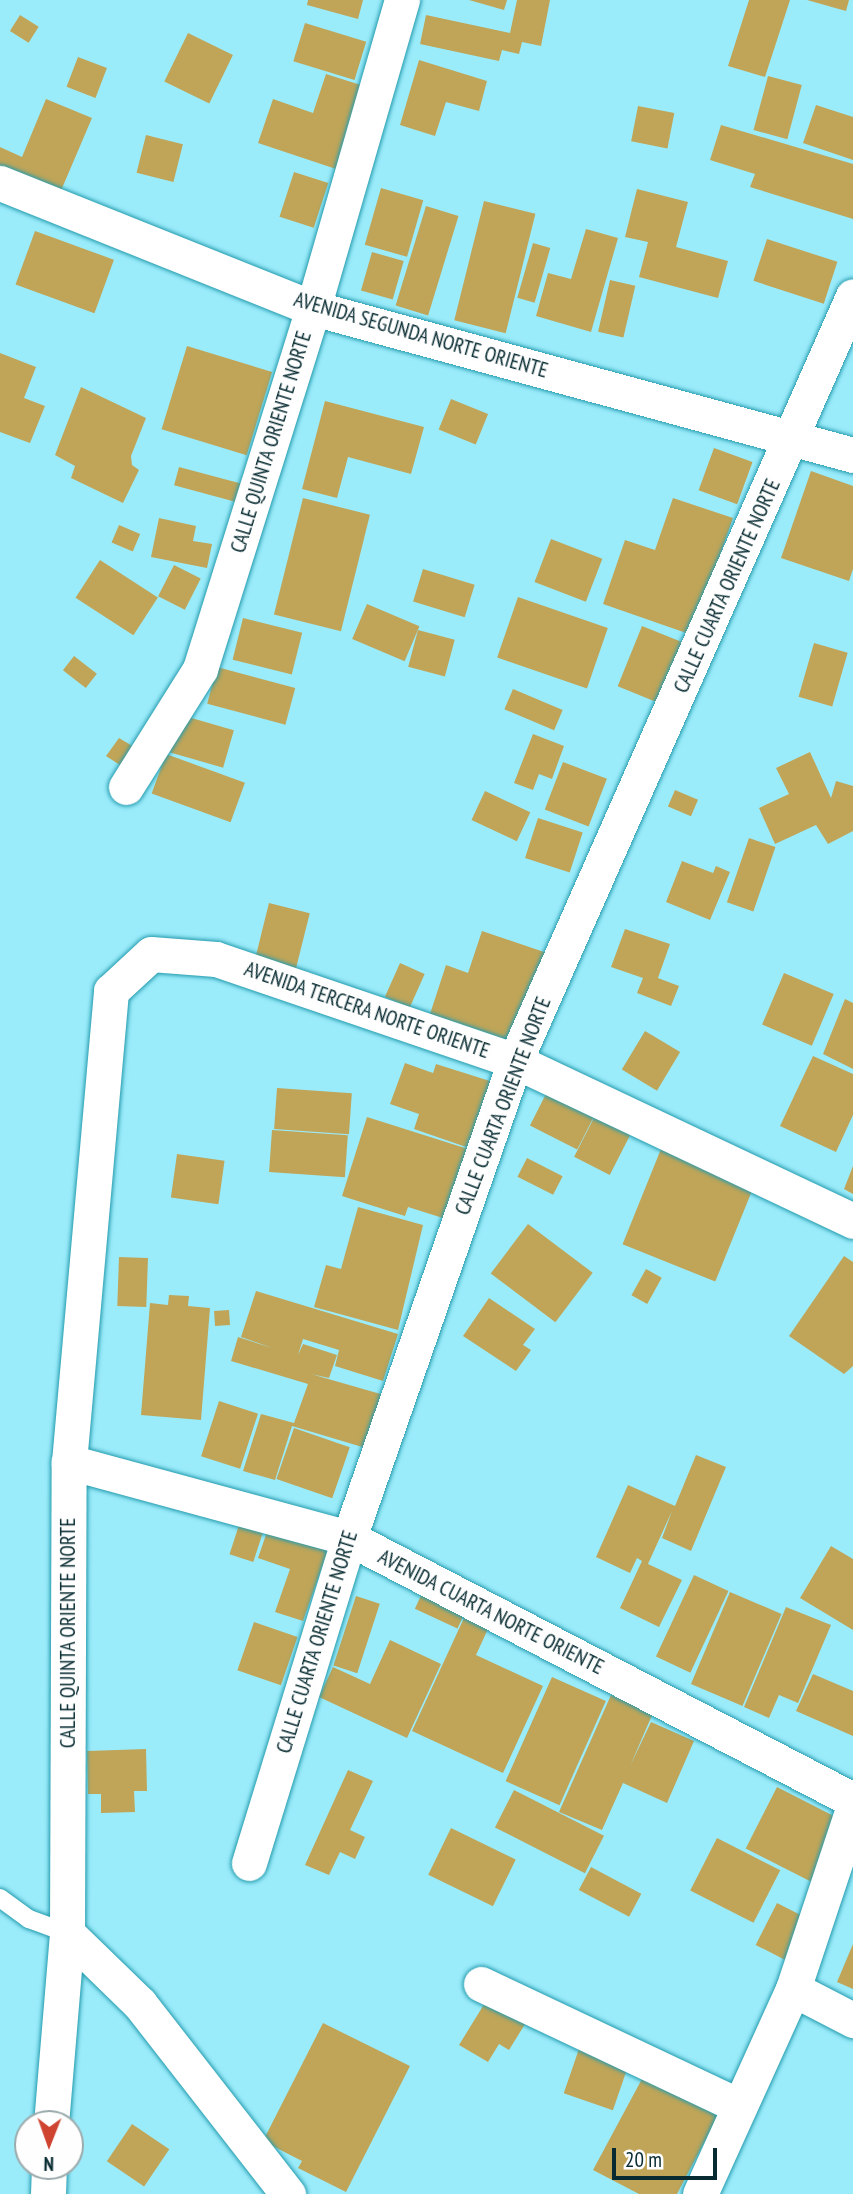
<!DOCTYPE html>
<style>
body{margin:0}
#map{position:relative;width:853px;height:2194px;overflow:hidden;background:#9becfb;font-family:"PT Sans Narrow",sans-serif}
div>[style]{position:absolute}
.building>*{inset:0;background:#c0a558;transform-origin:0 0}
.roads{filter:drop-shadow(0 0 2px #249bad) drop-shadow(0 0 2px #249bad)}
.lane>*{height:18px;margin:-9px;padding:0 9px;transform-origin:9px;border-radius:9px;background:#fff}
.street>*{height:35px;margin:-17.5px;padding:0 17.5px;transform-origin:17.5px;border-radius:17.5px;background:#fff}
span{translate:-50% -50%;white-space:nowrap;text-align:center;line-height:1.15;-webkit-text-stroke:7px #fefefe;paint-order:stroke}
.street-label{font-size:21px;color:#072b31}
.north{position:absolute;left:14px;top:2110px;width:70px;height:70px;box-sizing:border-box;background:#fefefe;border:2px solid #9baaac;border-radius:50%;rotate:181deg;font-size:19px;font-weight:700;line-height:28px;text-align:center;color:#072b31}
.north::after{content:'';display:block;margin:auto;width:24px;height:32px;background:#cf4331;clip-path:polygon(50% 0,100% 100%,50% 72%,0 100%)}
.scale{position:absolute;left:612px;top:2148px;width:105px;height:32px;box-sizing:border-box;border:4px solid #072b31;border-top:0;padding-left:9px;font-size:21px;line-height:24px;white-space:nowrap;color:#072b31;-webkit-text-stroke:5px #fefefe;paint-order:stroke}
</style>
<div id="map">
<div class="building">
<i style="clip-path:polygon(308px 0,363px 0,358px 19px,307px 5px)"></i>
<i style="clip-path:polygon(469px 0,507px 0,504px 10px)"></i>
<i style="clip-path:polygon(517px 0,550px 0,541px 46px,522px 42px,519px 54px,502px 50px,499px 61px,420px 44px,426px 15px,510px 33px)"></i>
<i style="clip-path:polygon(749px 0,790px 0,765px 77px,728px 66px)"></i>
<i style="clip-path:polygon(807px 0,849px 0,846px 11px)"></i>
<i style="left:20px;top:15px;width:22px;height:19px;rotate:32deg"></i>
<i style="left:305px;top:23px;width:64px;height:40px;rotate:17deg"></i>
<i style="left:188px;top:33px;width:50px;height:54px;rotate:26deg"></i>
<i style="left:78px;top:57px;width:31px;height:32px;rotate:21deg"></i>
<i style="clip-path:polygon(419px 60px,487px 81px,479px 111px,446px 102px,435px 136px,400px 125px)"></i>
<i style="clip-path:polygon(326px 74px,367px 87px,339px 170px,258px 143px,273px 99px,313px 113px)"></i>
<i style="left:768px;top:76px;width:35px;height:56px;rotate:15deg"></i>
<i style="clip-path:polygon(46px 99px,92px 118px,60px 193px,0 168px,0 147px,22px 157px)"></i>
<i style="clip-path:polygon(816px 105px,853px 117px,853px 160px,803px 143px)"></i>
<i style="left:638px;top:106px;width:37px;height:36px;rotate:11deg"></i>
<i style="clip-path:polygon(721px 125px,853px 164px,853px 219px,750px 187px,755px 174px,710px 160px)"></i>
<i style="left:146px;top:135px;width:38px;height:39px;rotate:14deg"></i>
<i style="left:294px;top:172px;width:36px;height:47px;rotate:18deg"></i>
<i style="left:381px;top:188px;width:44px;height:59px;rotate:16deg"></i>
<i style="clip-path:polygon(637px 189px,688px 202px,676px 247px,728px 261px,718px 298px,639px 277px,648px 242px,625px 237px)"></i>
<i style="left:484px;top:201px;width:53px;height:123px;rotate:14deg"></i>
<i style="left:426px;top:206px;width:34px;height:104px;rotate:17deg"></i>
<i style="clip-path:polygon(586px 229px,618px 238px,591px 332px,536px 316px,548px 273px,571px 279px)"></i>
<i style="left:35px;top:231px;width:84px;height:57px;rotate:20deg"></i>
<i style="left:767px;top:239px;width:74px;height:44px;rotate:18deg"></i>
<i style="left:533px;top:243px;width:18px;height:57px;rotate:16deg"></i>
<i style="left:372px;top:252px;width:33px;height:40px;rotate:16deg"></i>
<i style="left:610px;top:280px;width:26px;height:53px;rotate:13deg"></i>
<i style="left:187px;top:346px;width:89px;height:87px;rotate:17deg"></i>
<i style="clip-path:polygon(0 353px,36px 367px,24px 398px,45px 406px,30px 443px,0 432px)"></i>
<i style="clip-path:polygon(81px 387px,146px 418px,131px 456px,132px 465px,139px 470px,123px 503px,71px 478px,75px 466px,55px 455px)"></i>
<i style="left:451px;top:399px;width:40px;height:33px;rotate:22deg"></i>
<i style="clip-path:polygon(325px 401px,424px 427px,411px 474px,348px 457px,337px 498px,302px 489px)"></i>
<i style="left:714px;top:448px;width:41px;height:45px;rotate:20deg"></i>
<i style="left:179px;top:467px;width:67px;height:19px;rotate:15deg"></i>
<i style="clip-path:polygon(811px 471px,853px 486px,853px 569px,849px 581px,781px 558px)"></i>
<i style="left:303px;top:498px;width:69px;height:120px;rotate:14deg"></i>
<i style="clip-path:polygon(673px 498px,733px 518px,692px 635px,603px 604px,625px 540px,655px 550px)"></i>
<i style="clip-path:polygon(159px 518px,196px 526px,193px 541px,212px 544px,207px 568px,151px 557px)"></i>
<i style="left:119px;top:525px;width:23px;height:19px;rotate:23deg"></i>
<i style="left:551px;top:539px;width:55px;height:46px;rotate:21deg"></i>
<i style="left:100px;top:560px;width:69px;height:45px;rotate:33deg"></i>
<i style="left:174px;top:565px;width:30px;height:35px;rotate:27deg"></i>
<i style="left:423px;top:569px;width:54px;height:34px;rotate:17deg"></i>
<i style="left:518px;top:597px;width:95px;height:64px;rotate:19deg"></i>
<i style="left:367px;top:604px;width:57px;height:38px;rotate:23deg"></i>
<i style="left:243px;top:618px;width:61px;height:43px;rotate:14deg"></i>
<i style="left:642px;top:626px;width:43px;height:65px;rotate:22deg"></i>
<i style="left:418px;top:630px;width:38px;height:38px;rotate:15deg"></i>
<i style="left:814px;top:643px;width:35px;height:56px;rotate:16deg"></i>
<i style="left:74px;top:656px;width:29px;height:18px;rotate:38deg"></i>
<i style="left:217px;top:667px;width:81px;height:38px;rotate:15deg"></i>
<i style="left:513px;top:689px;width:54px;height:22px;rotate:23deg"></i>
<i style="left:181px;top:715px;width:55px;height:39px;rotate:16deg"></i>
<i style="clip-path:polygon(533px 734px,564px 746px,552px 779px,539px 774px,533px 790px,514px 783px)"></i>
<i style="clip-path:polygon(119px 738px,134px 747px,123px 767px,106px 756px)"></i>
<i style="clip-path:polygon(810px 752px,831px 798px,836px 781px,853px 786px,853px 831px,828px 844px,816px 825px,775px 844px,759px 808px,789px 794px,776px 768px)"></i>
<i style="left:166px;top:754px;width:84px;height:42px;rotate:20deg"></i>
<i style="left:563px;top:762px;width:47px;height:51px;rotate:21deg"></i>
<i style="left:675px;top:790px;width:25px;height:18px;rotate:23deg"></i>
<i style="left:485px;top:791px;width:50px;height:32px;rotate:25deg"></i>
<i style="left:538px;top:818px;width:47px;height:42px;rotate:18deg"></i>
<i style="left:749px;top:838px;width:28px;height:68px;rotate:19deg"></i>
<i style="clip-path:polygon(682px 861px,713px 873px,716px 866px,730px 872px,710px 920px,666px 902px)"></i>
<i style="left:269px;top:903px;width:42px;height:62px;rotate:14deg"></i>
<i style="clip-path:polygon(625px 929px,670px 944px,658px 978px,679px 986px,671px 1006px,637px 993px,643px 978px,611px 967px)"></i>
<i style="clip-path:polygon(482px 931px,547px 953px,517px 1043px,430px 1014px,446px 965px,468px 973px)"></i>
<i style="left:400px;top:963px;width:27px;height:37px;rotate:24deg"></i>
<i style="left:784px;top:973px;width:54px;height:56px;rotate:23deg"></i>
<i style="clip-path:polygon(845px 999px,853px 1003px,853px 1069px,823px 1054px)"></i>
<i style="left:645px;top:1031px;width:41px;height:45px;rotate:31deg"></i>
<i style="clip-path:polygon(813px 1056px,853px 1074px,853px 1115px,836px 1152px,780px 1126px)"></i>
<i style="clip-path:polygon(405px 1063px,433px 1073px,436px 1064px,493px 1082px,469px 1148px,414px 1129px,419px 1114px,390px 1104px)"></i>
<i style="left:277px;top:1088px;width:75px;height:41px;rotate:4deg"></i>
<i style="left:549px;top:1088px;width:53px;height:42px;rotate:27deg"></i>
<i style="left:600px;top:1106px;width:40px;height:57px;rotate:27deg"></i>
<i style="clip-path:polygon(367px 1117px,468px 1149px,446px 1219px,408px 1207px,405px 1216px,342px 1196px)"></i>
<i style="left:272px;top:1130px;width:76px;height:42px;rotate:4deg"></i>
<i style="left:663px;top:1144px;width:100px;height:108px;rotate:22deg"></i>
<i style="left:177px;top:1154px;width:48px;height:44px;rotate:8deg"></i>
<i style="left:527px;top:1158px;width:40px;height:21px;rotate:27deg"></i>
<i style="clip-path:polygon(853px 1166px,853px 1194px,844px 1189px)"></i>
<i style="clip-path:polygon(358px 1207px,423px 1225px,398px 1330px,314px 1307px,326px 1265px,341px 1269px)"></i>
<i style="left:528px;top:1224px;width:81px;height:62px;rotate:37deg"></i>
<i style="clip-path:polygon(844px 1256px,853px 1262px,853px 1366px,844px 1374px,789px 1336px)"></i>
<i style="left:119px;top:1257px;width:29px;height:49px;rotate:2deg"></i>
<i style="left:646px;top:1269px;width:18px;height:30px;rotate:29deg"></i>
<i style="clip-path:polygon(256px 1291px,398px 1334px,383px 1381px,335px 1366px,339px 1350px,303px 1339px,298px 1355px,303px 1344px,337px 1355px,329px 1378px,311px 1374px,384px 1395px,369px 1449px,292px 1426px,275px 1480px,243px 1471px,261px 1414px,294px 1423px,308px 1384px,231px 1361px,238px 1337px,272px 1348px,241px 1337px)"></i>
<i style="clip-path:polygon(169px 1295px,189px 1296px,188px 1306px,210px 1308px,201px 1420px,141px 1415px,150px 1303px,168px 1305px)"></i>
<i style="clip-path:polygon(489px 1298px,535px 1329px,523px 1345px,531px 1350px,516px 1371px,463px 1336px)"></i>
<i style="left:229px;top:1310px;width:15px;height:15px;rotate:86deg"></i>
<i style="left:219px;top:1401px;width:41px;height:58px;rotate:18deg"></i>
<i style="left:294px;top:1428px;width:59px;height:54px;rotate:19deg"></i>
<i style="clip-path:polygon(696px 1455px,726px 1467px,691px 1551px,662px 1538px,672px 1511px,648px 1564px,682px 1580px,659px 1627px,620px 1608px,642px 1561px,637px 1558px,630px 1573px,596px 1557px,628px 1485px,675px 1506px)"></i>
<i style="left:240px;top:1522px;width:25px;height:34px;rotate:18deg"></i>
<i style="clip-path:polygon(269px 1526px,329px 1547px,303px 1621px,275px 1612px,290px 1569px,258px 1558px)"></i>
<i style="clip-path:polygon(831px 1546px,853px 1559px,853px 1630px,800px 1598px)"></i>
<i style="left:694px;top:1575px;width:38px;height:90px;rotate:25deg"></i>
<i style="left:425px;top:1587px;width:47px;height:24px;rotate:25deg"></i>
<i style="left:730px;top:1592px;width:56px;height:100px;rotate:23deg"></i>
<i style="left:356px;top:1596px;width:25px;height:73px;rotate:18deg"></i>
<i style="clip-path:polygon(469px 1607px,493px 1618px,476px 1655px,543px 1686px,503px 1773px,412px 1731px)"></i>
<i style="clip-path:polygon(786px 1607px,831px 1625px,798px 1703px,779px 1695px,769px 1718px,744px 1707px)"></i>
<i style="left:254px;top:1622px;width:46px;height:51px;rotate:19deg"></i>
<i style="clip-path:polygon(390px 1640px,441px 1664px,407px 1738px,319px 1697px,333px 1667px,370px 1684px)"></i>
<i style="clip-path:polygon(813px 1674px,853px 1691px,853px 1736px,796px 1711px)"></i>
<i style="left:552px;top:1677px;width:59px;height:114px;rotate:24deg"></i>
<i style="clip-path:polygon(611px 1695px,653px 1713px,630px 1766px,651px 1722px,694px 1741px,667px 1803px,623px 1783px,602px 1830px,559px 1812px)"></i>
<i style="clip-path:polygon(146px 1749px,147px 1791px,134px 1791px,135px 1812px,101px 1813px,101px 1794px,88px 1794px,87px 1751px)"></i>
<i style="clip-path:polygon(348px 1770px,373px 1781px,350px 1830px,365px 1837px,355px 1859px,340px 1852px,329px 1875px,305px 1865px)"></i>
<i style="left:777px;top:1787px;width:73px;height:69px;rotate:27deg"></i>
<i style="left:514px;top:1790px;width:101px;height:42px;rotate:27deg"></i>
<i style="left:451px;top:1828px;width:72px;height:52px;rotate:26deg"></i>
<i style="left:717px;top:1838px;width:71px;height:59px;rotate:27deg"></i>
<i style="left:591px;top:1867px;width:57px;height:26px;rotate:28deg"></i>
<i style="left:777px;top:1903px;width:37px;height:47px;rotate:27deg"></i>
<i style="clip-path:polygon(853px 1944px,853px 1989px,837px 1982px)"></i>
<i style="clip-path:polygon(491px 1993px,530px 2016px,509px 2050px,499px 2044px,488px 2062px,459px 2045px)"></i>
<i style="clip-path:polygon(323px 2023px,410px 2066px,346px 2192px,298px 2168px,302px 2161px,263px 2141px)"></i>
<i style="left:580px;top:2046px;width:52px;height:50px;rotate:19deg"></i>
<i style="clip-path:polygon(643px 2077px,718px 2116px,677px 2194px,639px 2194px,593px 2170px)"></i>
<i style="left:132px;top:2124px;width:45px;height:45px;rotate:34deg"></i>
</div>
<div class="roads">
<div class="lane">
<i style="left:0;top:1898px;width:36px;rotate:36deg"></i>
<i style="left:29px;top:1919px;width:40px;rotate:20.2deg"></i>
</div>
<div class="street">
<i style="left:0;top:183px;width:337px;rotate:21.8deg"></i>
<i style="left:313px;top:308px;width:560px;rotate:15.23deg"></i>
<i style="left:126px;top:787px;width:139px;rotate:-57.9deg"></i>
<i style="left:200px;top:669px;width:378px;rotate:-72.6deg"></i>
<i style="left:313px;top:308px;width:321px;rotate:-73.9deg"></i>
<i style="left:69px;top:1462px;width:290px;rotate:15.2deg"></i>
<i style="left:349px;top:1538px;width:568px;rotate:27.47deg"></i>
<i style="left:249px;top:1863px;width:340px;rotate:-72.9deg"></i>
<i style="left:349px;top:1538px;width:505px;rotate:-70.81deg"></i>
<i style="left:515px;top:1061px;width:836px;rotate:-66.16deg"></i>
<i style="left:67px;top:1933px;width:102px;rotate:44.2deg"></i>
<i style="left:140px;top:2004px;width:241px;rotate:52.1deg"></i>
<i style="left:481px;top:1984px;width:285px;rotate:25.3deg"></i>
<i style="left:793px;top:1989px;width:68px;rotate:27.3deg"></i>
<i style="left:51px;top:2124px;width:192px;rotate:-85.2deg"></i>
<i style="left:67px;top:1933px;width:471px;rotate:-89.8deg"></i>
<i style="left:69px;top:1462px;width:473px;rotate:-84.9deg"></i>
<i style="left:111px;top:991px;width:54px;rotate:-42.8deg"></i>
<i style="left:151px;top:954px;width:65px;rotate:4.4deg"></i>
<i style="left:216px;top:959px;width:316px;rotate:18.8deg"></i>
<i style="left:515px;top:1061px;width:374px;rotate:25.3deg"></i>
<i style="left:48px;top:2194px;width:28px;rotate:-88deg"></i>
<i style="left:700px;top:2194px;width:225px;rotate:-65.6deg"></i>
<i style="left:793px;top:1989px;width:190px;rotate:-71.6deg"></i>
</div>
</div>
<div class="street-label">
<span style="left:421px;top:335px;rotate:16deg">AVENIDA SEGUNDA NORTE ORIENTE</span>
<span style="left:271px;top:442px;rotate:-73deg">CALLE QUINTA ORIENTE NORTE</span>
<span style="left:727px;top:586px;rotate:-66deg">CALLE CUARTA ORIENTE NORTE</span>
<span style="left:367px;top:1010px;rotate:19deg">AVENIDA TERCERA NORTE ORIENTE</span>
<span style="left:503px;top:1106px;rotate:-69deg">CALLE CUARTA ORIENTE NORTE</span>
<span style="left:491px;top:1612px;rotate:27deg">AVENIDA CUARTA NORTE ORIENTE</span>
<span style="left:68px;top:1633px;rotate:-90deg">CALLE QUINTA ORIENTE NORTE</span>
<span style="left:317px;top:1642px;rotate:-73deg">CALLE CUARTA ORIENTE NORTE</span>
</div>
<div class="north">N</div>
<div class="scale">20 m</div>
</div>
